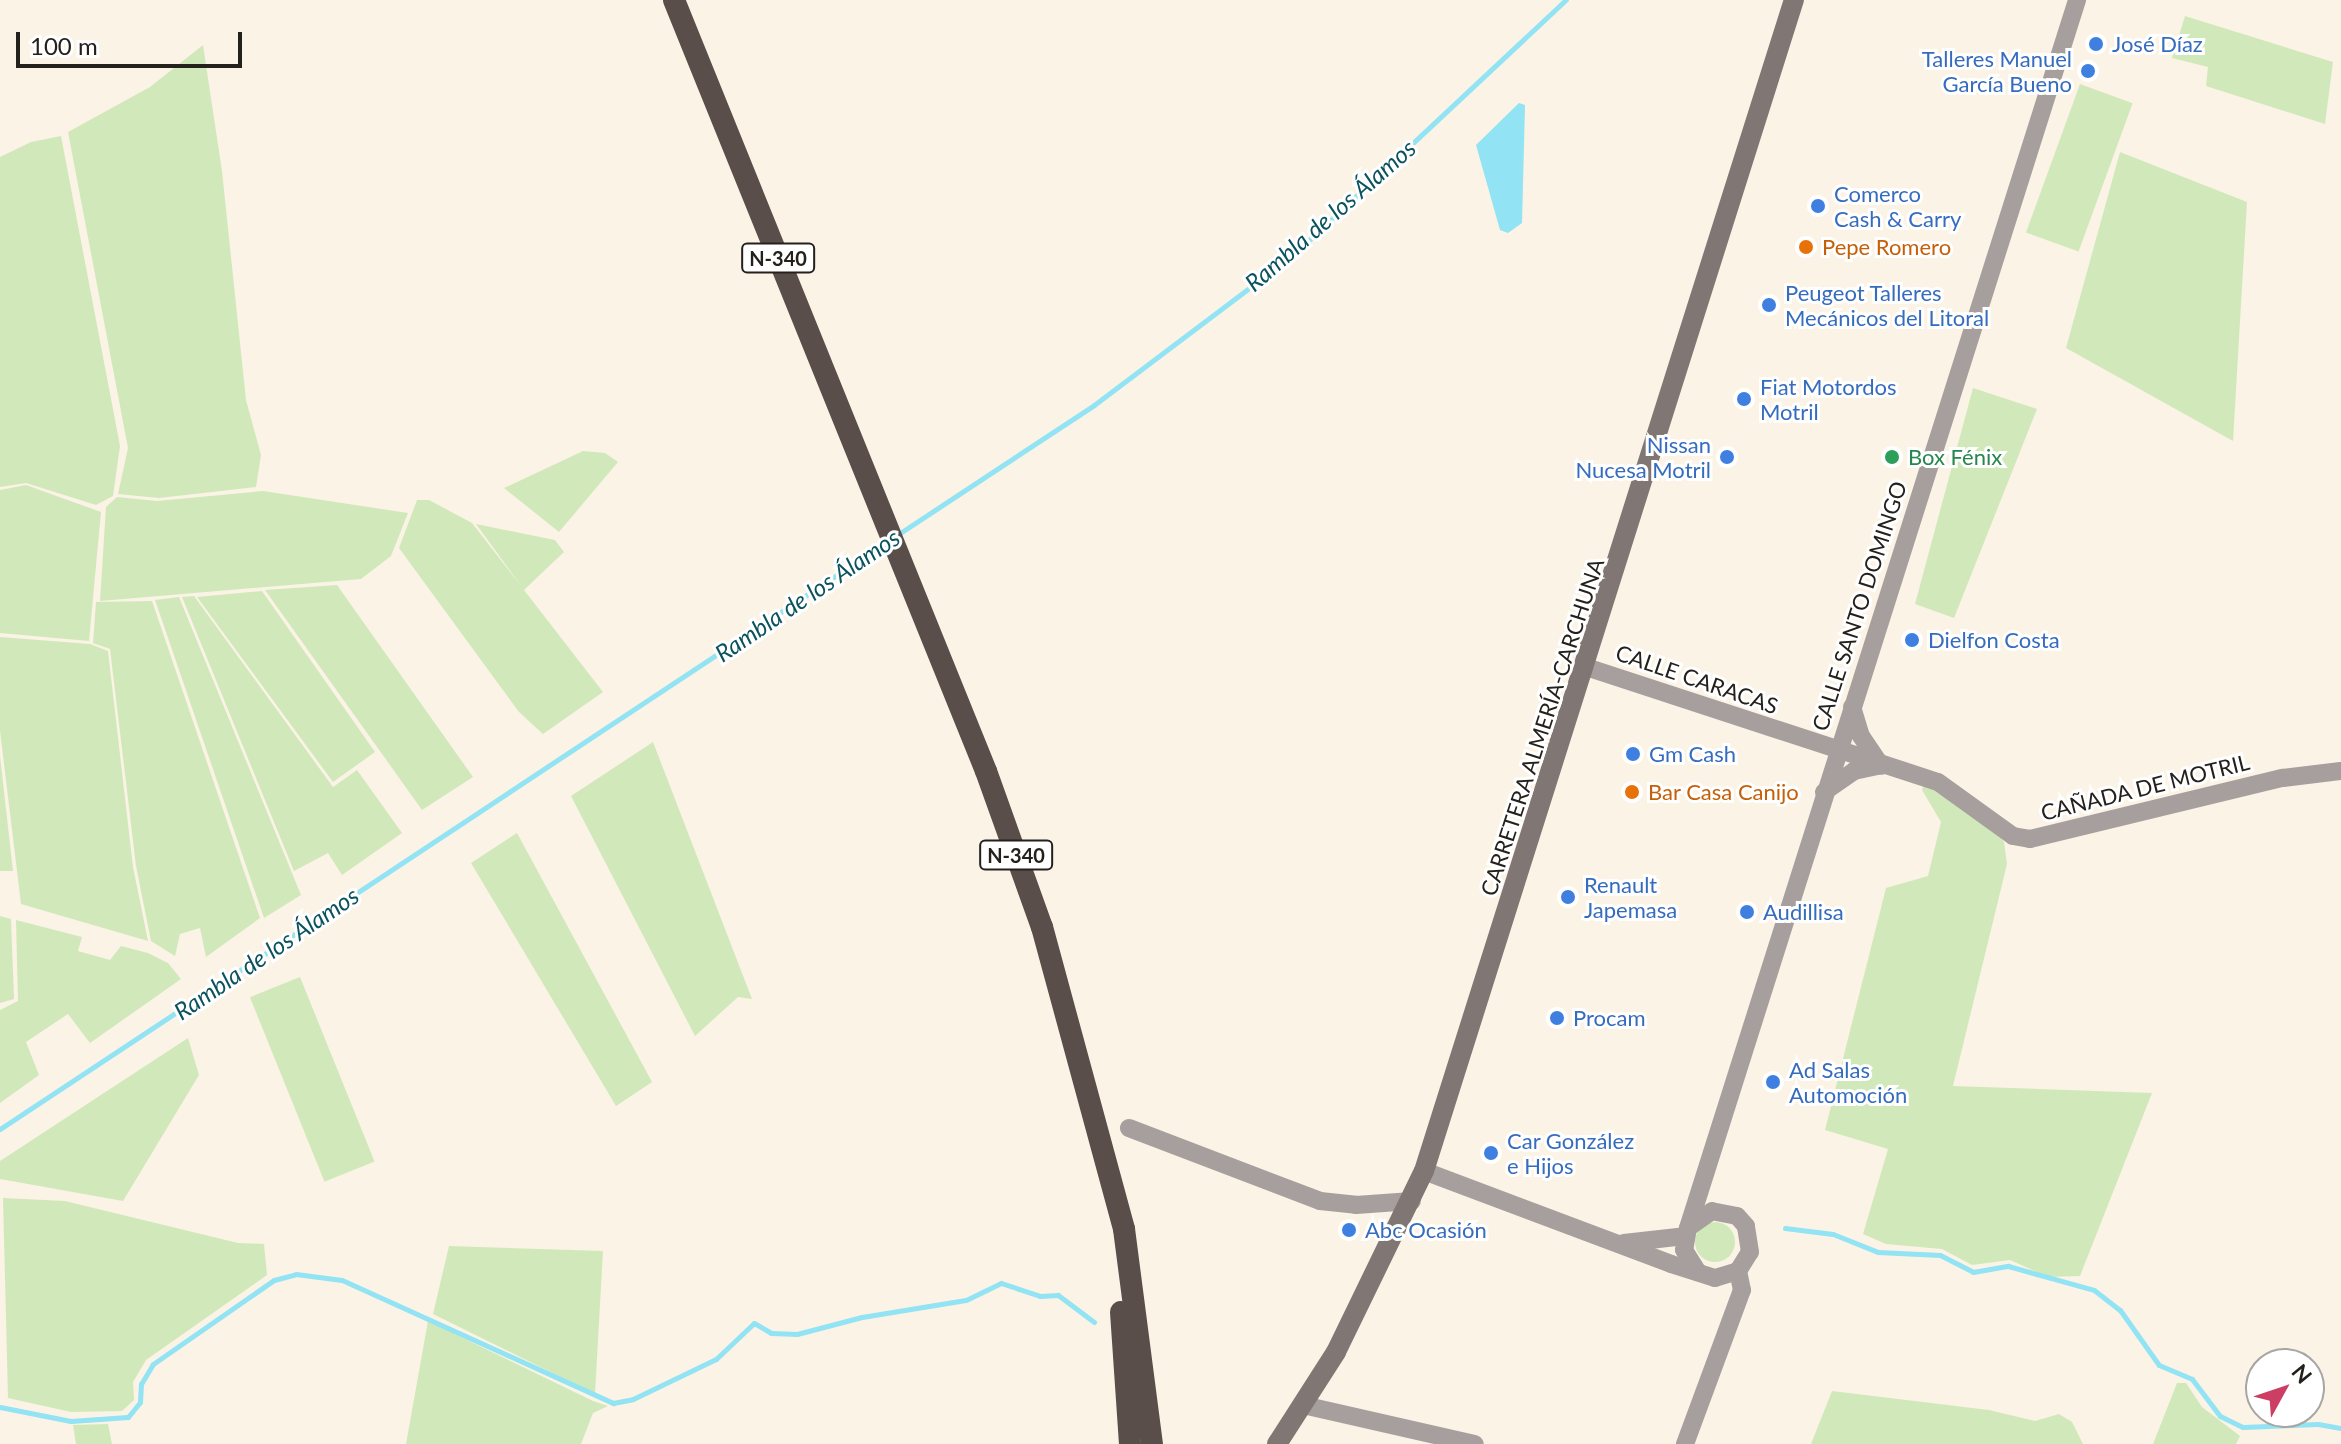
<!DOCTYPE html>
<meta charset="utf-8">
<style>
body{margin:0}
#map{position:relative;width:2341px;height:1444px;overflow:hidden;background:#fbf3e6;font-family:Lato,sans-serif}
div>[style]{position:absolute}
.green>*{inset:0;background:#d1e9ba;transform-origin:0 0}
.round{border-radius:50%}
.water>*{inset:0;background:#92e3f3}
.stream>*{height:5px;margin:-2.5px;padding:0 2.5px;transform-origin:2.5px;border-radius:2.5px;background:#92e3f3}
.minor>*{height:18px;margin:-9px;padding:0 9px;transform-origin:9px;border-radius:9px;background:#a69f9d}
.secondary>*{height:20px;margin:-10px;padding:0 10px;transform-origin:10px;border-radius:10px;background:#807673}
.trunk>*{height:22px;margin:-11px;padding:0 11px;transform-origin:11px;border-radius:11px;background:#5a4e4a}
.dots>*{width:22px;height:22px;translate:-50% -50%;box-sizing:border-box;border:4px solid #fff;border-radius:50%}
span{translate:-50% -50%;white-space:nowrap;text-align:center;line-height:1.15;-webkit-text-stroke:6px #fff;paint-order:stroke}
.shield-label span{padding:2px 6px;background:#fff;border:2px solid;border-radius:6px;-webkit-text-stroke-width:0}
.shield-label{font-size:20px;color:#24211c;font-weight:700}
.shop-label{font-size:22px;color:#366cbe}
.left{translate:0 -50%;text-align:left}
.right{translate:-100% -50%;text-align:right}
.food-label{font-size:22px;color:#c56008}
.leisure-label{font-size:22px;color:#27864d}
.street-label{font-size:22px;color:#24211c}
.water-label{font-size:24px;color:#0a535e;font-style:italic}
.north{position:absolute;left:2245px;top:1348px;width:80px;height:80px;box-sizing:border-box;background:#fff;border:2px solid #a7a6a4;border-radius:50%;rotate:50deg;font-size:22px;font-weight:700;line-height:32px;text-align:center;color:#24211c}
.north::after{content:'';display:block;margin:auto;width:28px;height:36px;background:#cd3e64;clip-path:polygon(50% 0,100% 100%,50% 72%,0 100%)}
.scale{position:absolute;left:16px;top:32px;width:226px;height:36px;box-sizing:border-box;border:4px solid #24211c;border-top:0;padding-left:10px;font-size:24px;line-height:28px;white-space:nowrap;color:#24211c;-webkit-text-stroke:6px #fff;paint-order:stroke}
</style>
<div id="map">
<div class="green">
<i style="clip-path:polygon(2185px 16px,2333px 62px,2325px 124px,2206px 86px,2208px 67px,2172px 58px)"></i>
<i style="clip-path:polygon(203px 45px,222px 171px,246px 400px,261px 455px,256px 487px,159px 498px,118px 494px,128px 448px,68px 132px,150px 87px)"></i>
<i style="left:2080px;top:84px;width:56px;height:158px;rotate:20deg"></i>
<i style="clip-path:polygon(61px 136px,120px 446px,113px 496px,96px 505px,26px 483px,0 487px,0 157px,31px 142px)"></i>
<i style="clip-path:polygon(2120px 152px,2247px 202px,2233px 441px,2066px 348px)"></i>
<i style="clip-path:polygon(1973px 388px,2037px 409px,1954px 618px,1915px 604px)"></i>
<i style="clip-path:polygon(583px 451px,605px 453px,618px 462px,559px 532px,504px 488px)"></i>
<i style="clip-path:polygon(26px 485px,101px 512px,89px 641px,0 633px,0 490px)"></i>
<i style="clip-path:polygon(263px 491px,408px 513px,391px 556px,361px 579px,100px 601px,106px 507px,117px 497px,157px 501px)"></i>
<i style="clip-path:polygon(417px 500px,429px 500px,472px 523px,521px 586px,476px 524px,555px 540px,564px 552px,524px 590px,603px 692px,543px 734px,519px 712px,399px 548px)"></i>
<i style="clip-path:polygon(337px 585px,473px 777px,422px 810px,265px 590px)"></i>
<i style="clip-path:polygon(262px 591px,375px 752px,333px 782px,197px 597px)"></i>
<i style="clip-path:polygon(194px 596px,333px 787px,357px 770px,402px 833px,342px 875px,328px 853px,294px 871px,182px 597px)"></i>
<i style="clip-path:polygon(179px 597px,301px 895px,264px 918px,155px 600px)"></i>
<i style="clip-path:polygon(152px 601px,260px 918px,206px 957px,200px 928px,180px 934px,175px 956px,151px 941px,136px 866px,110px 649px,93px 643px,96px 602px)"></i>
<i style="clip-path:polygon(0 637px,90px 644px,108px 651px,133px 867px,148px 941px,21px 904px,0 731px)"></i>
<i style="clip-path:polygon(653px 742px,752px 999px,738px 997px,695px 1036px,571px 796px)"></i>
<i style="clip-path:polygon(0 755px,0 756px,13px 871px,0 871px)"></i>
<i style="clip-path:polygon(1924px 784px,1993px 826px,2004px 842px,2007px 864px,1953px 1086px,2152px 1093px,2080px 1276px,2048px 1277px,2010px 1260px,1972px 1265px,1942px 1249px,1886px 1244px,1863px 1234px,1888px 1149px,1825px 1130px,1886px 888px,1928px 876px,1941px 822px,1922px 790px)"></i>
<i style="clip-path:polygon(517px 833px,652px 1082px,616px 1106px,471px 863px)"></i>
<i style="clip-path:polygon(0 916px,11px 919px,14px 999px,0 1003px)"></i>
<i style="clip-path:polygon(16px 920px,82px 937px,78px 951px,110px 960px,121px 946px,148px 953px,168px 963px,181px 979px,90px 1043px,68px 1014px,26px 1042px,39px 1075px,0 1103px,0 1010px,18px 1001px)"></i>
<i style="left:300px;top:977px;width:199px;height:54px;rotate:68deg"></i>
<i style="clip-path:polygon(188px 1038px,199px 1075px,123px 1201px,0 1179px,0 1161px)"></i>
<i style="clip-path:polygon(3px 1198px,65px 1201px,238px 1243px,264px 1244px,267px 1275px,146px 1360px,133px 1382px,134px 1400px,122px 1411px,71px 1412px,8px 1398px)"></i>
<i class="round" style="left:1695px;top:1222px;width:40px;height:40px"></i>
<i style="clip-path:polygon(449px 1246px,603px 1251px,595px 1394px,433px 1314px)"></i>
<i style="clip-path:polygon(428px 1321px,593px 1401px,608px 1406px,593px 1413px,581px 1444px,406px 1444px)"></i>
<i style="clip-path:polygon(2177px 1383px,2186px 1383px,2202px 1407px,2240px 1436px,2236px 1444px,2153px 1444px)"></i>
<i style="clip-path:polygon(1832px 1391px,1989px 1410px,2035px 1421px,2059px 1414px,2072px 1422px,2083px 1444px,1811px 1444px)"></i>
<i style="clip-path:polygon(108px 1424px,112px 1444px,76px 1444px,73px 1425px)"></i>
</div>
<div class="water">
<i style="clip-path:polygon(1519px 103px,1525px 105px,1522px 223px,1508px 233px,1500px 230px,1476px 145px)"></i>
</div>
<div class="stream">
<i style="left:897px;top:535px;width:236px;rotate:-33.4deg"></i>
<i style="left:1094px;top:405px;width:248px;rotate:-37deg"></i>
<i style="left:1292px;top:256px;width:375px;rotate:-43.1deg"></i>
<i style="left:0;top:1129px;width:1061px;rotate:-33.51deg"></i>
<i style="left:1785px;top:1228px;width:48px;rotate:7.1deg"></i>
<i style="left:1833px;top:1234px;width:48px;rotate:21.8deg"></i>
<i style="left:1878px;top:1252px;width:62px;rotate:2.8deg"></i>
<i style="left:1940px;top:1255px;width:37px;rotate:27deg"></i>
<i style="left:1973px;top:1272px;width:36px;rotate:-10deg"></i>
<i style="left:2008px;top:1266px;width:89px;rotate:15.6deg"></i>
<i style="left:2094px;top:1290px;width:33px;rotate:38deg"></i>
<i style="left:2120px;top:1310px;width:67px;rotate:54.7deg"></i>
<i style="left:2159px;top:1365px;width:36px;rotate:23deg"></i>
<i style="left:2192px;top:1379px;width:46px;rotate:52.9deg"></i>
<i style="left:2220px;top:1416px;width:25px;rotate:26deg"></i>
<i style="left:2243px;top:1427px;width:75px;rotate:-2.3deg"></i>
<i style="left:2318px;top:1424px;width:23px;rotate:10deg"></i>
<i style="left:0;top:1407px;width:72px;rotate:11.2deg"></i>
<i style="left:71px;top:1421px;width:57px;rotate:-4deg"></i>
<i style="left:128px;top:1417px;width:19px;rotate:-51deg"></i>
<i style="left:140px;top:1402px;width:18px;rotate:-87deg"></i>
<i style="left:141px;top:1384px;width:23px;rotate:-59deg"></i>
<i style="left:153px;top:1364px;width:147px;rotate:-34.8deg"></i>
<i style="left:274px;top:1280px;width:23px;rotate:-15deg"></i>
<i style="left:296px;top:1274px;width:46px;rotate:7.4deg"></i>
<i style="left:342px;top:1280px;width:298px;rotate:24.4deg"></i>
<i style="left:613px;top:1403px;width:20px;rotate:-11deg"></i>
<i style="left:633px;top:1399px;width:92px;rotate:-25.7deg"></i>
<i style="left:716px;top:1359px;width:52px;rotate:-43.5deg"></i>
<i style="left:754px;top:1323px;width:20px;rotate:30deg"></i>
<i style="left:771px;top:1333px;width:26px;rotate:2deg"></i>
<i style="left:797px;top:1334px;width:67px;rotate:-14.7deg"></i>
<i style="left:862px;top:1317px;width:105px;rotate:-9.3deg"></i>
<i style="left:966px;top:1300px;width:39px;rotate:-26deg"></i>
<i style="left:1001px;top:1283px;width:41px;rotate:18.4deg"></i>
<i style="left:1040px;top:1296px;width:18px;rotate:-3deg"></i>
<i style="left:1058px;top:1295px;width:45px;rotate:36.9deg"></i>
</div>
<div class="minor">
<i style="left:1586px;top:667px;width:370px;rotate:18.1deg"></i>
<i style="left:1938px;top:782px;width:92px;rotate:35.8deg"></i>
<i style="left:2013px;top:836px;width:17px;rotate:10deg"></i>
<i style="left:2030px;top:839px;width:260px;rotate:-13.6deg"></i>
<i style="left:2283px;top:778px;width:58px;rotate:-6.9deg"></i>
<i style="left:1852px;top:707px;width:30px;rotate:73deg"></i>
<i style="left:1861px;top:736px;width:36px;rotate:56deg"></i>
<i style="left:1824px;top:792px;width:37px;rotate:-35deg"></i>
<i style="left:1854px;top:771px;width:25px;rotate:-12deg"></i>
<i style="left:1129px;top:1128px;width:204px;rotate:20.9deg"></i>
<i style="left:1320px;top:1201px;width:36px;rotate:6deg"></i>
<i style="left:1356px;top:1205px;width:56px;rotate:-4.1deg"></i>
<i style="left:1424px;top:1171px;width:264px;rotate:20.6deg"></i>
<i style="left:1671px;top:1264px;width:46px;rotate:17.7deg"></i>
<i style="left:1715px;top:1278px;width:24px;rotate:-17deg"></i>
<i style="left:1738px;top:1271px;width:22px;rotate:-58deg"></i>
<i style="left:1750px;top:1252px;width:26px;rotate:-99deg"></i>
<i style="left:1746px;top:1226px;width:13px;rotate:-132deg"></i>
<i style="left:1737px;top:1216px;width:25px;rotate:-169deg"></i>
<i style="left:1712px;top:1211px;width:29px;rotate:145deg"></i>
<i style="left:1688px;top:1228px;width:22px;rotate:100deg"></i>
<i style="left:1684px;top:1250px;width:26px;rotate:58deg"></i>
<i style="left:1688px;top:1228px;width:1288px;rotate:-72.42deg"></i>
<i style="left:1624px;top:1243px;width:61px;rotate:-6.5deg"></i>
<i style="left:1303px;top:1405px;width:176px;rotate:12.8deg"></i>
<i style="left:1685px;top:1444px;width:164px;rotate:-69.7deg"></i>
<i style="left:1742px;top:1290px;width:19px;rotate:-102deg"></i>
</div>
<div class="secondary">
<i style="left:1277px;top:1444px;width:109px;rotate:-57.3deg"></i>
<i style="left:1336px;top:1352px;width:201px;rotate:-64.1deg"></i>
<i style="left:1424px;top:1171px;width:1228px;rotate:-72.47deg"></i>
</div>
<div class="trunk">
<i style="left:674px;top:0;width:832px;rotate:67.97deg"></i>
<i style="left:986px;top:771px;width:166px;rotate:70.3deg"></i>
<i style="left:1042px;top:927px;width:313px;rotate:74.8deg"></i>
<i style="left:1124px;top:1229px;width:217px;rotate:82.6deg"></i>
<i style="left:1121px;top:1312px;width:132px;rotate:86.1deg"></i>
</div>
<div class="dots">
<i style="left:2096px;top:44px;background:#3f7fe0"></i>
<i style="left:2088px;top:71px;background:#3f7fe0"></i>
<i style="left:1818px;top:206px;background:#3f7fe0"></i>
<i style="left:1806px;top:247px;background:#e8710a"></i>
<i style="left:1769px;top:305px;background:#3f7fe0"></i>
<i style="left:1744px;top:399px;background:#3f7fe0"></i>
<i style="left:1727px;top:457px;background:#3f7fe0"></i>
<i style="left:1892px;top:457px;background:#2e9e5b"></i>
<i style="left:1912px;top:640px;background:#3f7fe0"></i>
<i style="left:1633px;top:754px;background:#3f7fe0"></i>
<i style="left:1632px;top:792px;background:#e8710a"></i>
<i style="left:1568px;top:897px;background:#3f7fe0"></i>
<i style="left:1747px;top:912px;background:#3f7fe0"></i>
<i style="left:1557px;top:1018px;background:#3f7fe0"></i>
<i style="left:1773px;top:1082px;background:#3f7fe0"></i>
<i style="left:1491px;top:1153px;background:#3f7fe0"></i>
<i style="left:1349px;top:1230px;background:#3f7fe0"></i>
</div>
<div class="shield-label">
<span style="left:778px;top:258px">N-340</span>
<span style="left:1016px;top:855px">N-340</span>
</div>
<div class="shop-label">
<span class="left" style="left:2112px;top:44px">José Díaz</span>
<span class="right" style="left:2072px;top:71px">Talleres Manuel<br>García Bueno</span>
<span class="left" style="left:1834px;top:206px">Comerco<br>Cash &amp; Carry</span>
<span class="left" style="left:1785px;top:305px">Peugeot Talleres<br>Mecánicos del Litoral</span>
<span class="left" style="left:1760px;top:399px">Fiat Motordos<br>Motril</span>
<span class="right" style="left:1711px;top:457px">Nissan<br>Nucesa Motril</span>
<span class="left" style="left:1928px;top:640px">Dielfon Costa</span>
<span class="left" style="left:1649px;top:754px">Gm Cash</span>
<span class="left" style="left:1584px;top:897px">Renault<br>Japemasa</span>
<span class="left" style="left:1763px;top:912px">Audillisa</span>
<span class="left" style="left:1573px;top:1018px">Procam</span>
<span class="left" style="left:1789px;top:1082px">Ad Salas<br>Automoción</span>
<span class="left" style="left:1507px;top:1153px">Car González<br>e Hijos</span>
<span class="left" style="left:1365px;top:1230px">Abc Ocasión</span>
</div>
<div class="food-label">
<span class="left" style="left:1822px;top:247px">Pepe Romero</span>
<span class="left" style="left:1648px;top:792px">Bar Casa Canijo</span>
</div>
<div class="leisure-label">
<span class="left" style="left:1908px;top:457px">Box Fénix</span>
</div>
<div class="street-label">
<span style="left:1859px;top:606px;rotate:-72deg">CALLE SANTO DOMINGO</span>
<span style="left:1697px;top:679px;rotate:19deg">CALLE CARACAS</span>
<span style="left:1542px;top:727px;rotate:-72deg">CARRETERA ALMERÍA-CARCHUNA</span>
<span style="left:2145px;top:787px;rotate:-14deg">CAÑADA DE MOTRIL</span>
</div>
<div class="water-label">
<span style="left:1330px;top:215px;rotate:-41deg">Rambla de los Álamos</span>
<span style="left:807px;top:595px;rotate:-34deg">Rambla de los Álamos</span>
<span style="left:266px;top:953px;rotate:-34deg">Rambla de los Álamos</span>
</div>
<div class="north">N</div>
<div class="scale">100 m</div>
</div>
